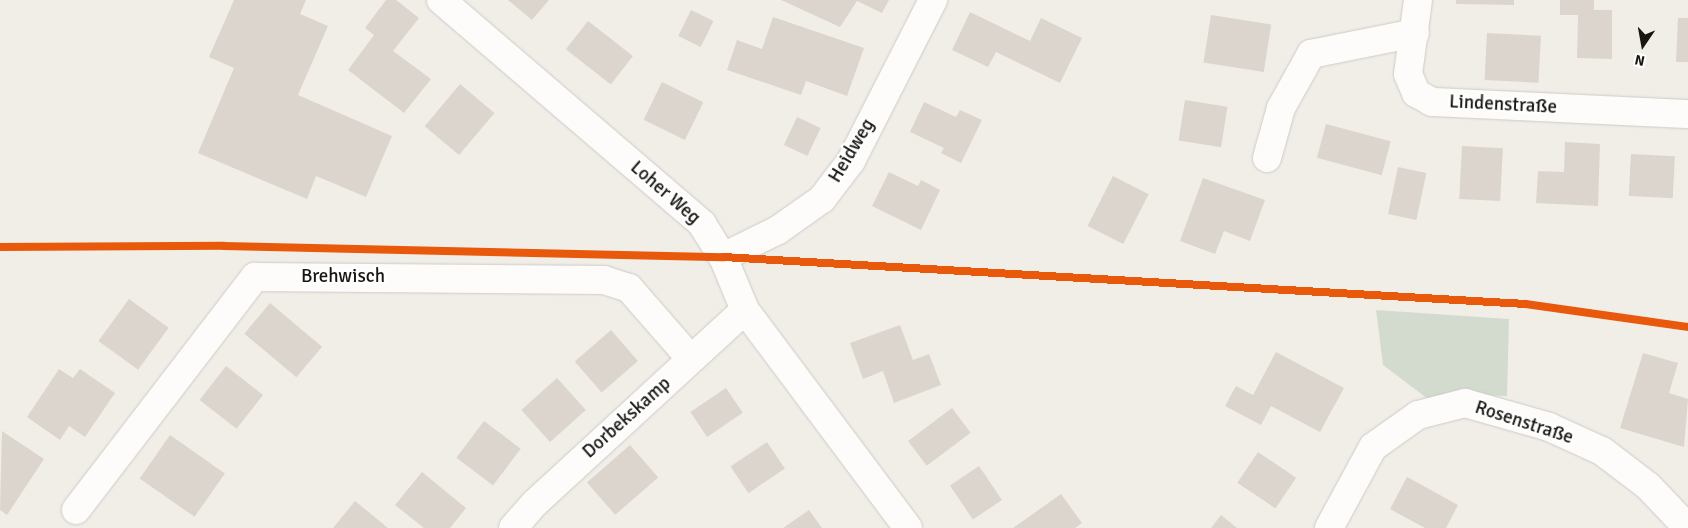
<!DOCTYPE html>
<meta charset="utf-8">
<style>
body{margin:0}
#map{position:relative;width:1688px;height:528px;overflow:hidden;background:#f1eee7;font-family:Signika,sans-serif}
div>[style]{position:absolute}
.green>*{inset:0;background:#d3dbcf}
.building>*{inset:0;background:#dcd5cd;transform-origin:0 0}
.roads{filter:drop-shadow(0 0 1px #cdcbc6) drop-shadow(0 0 1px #cdcbc6)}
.minor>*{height:28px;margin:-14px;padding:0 14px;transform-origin:14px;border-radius:14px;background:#fdfcfb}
.cycleway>*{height:8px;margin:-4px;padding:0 4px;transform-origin:4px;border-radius:4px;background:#e8590c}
span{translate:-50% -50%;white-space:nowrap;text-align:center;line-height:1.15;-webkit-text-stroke:5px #fff;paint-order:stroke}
.street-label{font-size:19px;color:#171611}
.north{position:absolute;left:1618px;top:20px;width:50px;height:50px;-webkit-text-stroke:4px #fff;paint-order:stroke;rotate:192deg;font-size:14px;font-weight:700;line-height:20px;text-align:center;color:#171611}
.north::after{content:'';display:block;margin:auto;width:18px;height:22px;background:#171611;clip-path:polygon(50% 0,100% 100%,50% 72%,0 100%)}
</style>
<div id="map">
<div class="green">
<i style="clip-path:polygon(1376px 310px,1509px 319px,1507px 396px,1463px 395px,1428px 399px,1383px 365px)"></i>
</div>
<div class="building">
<i style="clip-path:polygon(234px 0,306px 0,300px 14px,328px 26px,298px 95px,392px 136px,366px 197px,316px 176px,307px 199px,198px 153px,234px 68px,209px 57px)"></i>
<i style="clip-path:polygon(386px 0,396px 0,419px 18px,393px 51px,431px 79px,404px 113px,348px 70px,374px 35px,365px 28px)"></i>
<i style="clip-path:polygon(508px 0,549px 0,532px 20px)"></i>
<i style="clip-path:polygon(781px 0,889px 0,882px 13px,857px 1px,840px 27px)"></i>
<i style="clip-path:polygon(1456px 0,1514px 0,1514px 5px,1456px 4px)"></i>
<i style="clip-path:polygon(1560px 0,1594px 0,1594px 10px,1612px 10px,1612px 59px,1577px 58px,1578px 15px,1560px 15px)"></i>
<i style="left:691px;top:10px;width:25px;height:29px;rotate:26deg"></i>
<i style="clip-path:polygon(970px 12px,1030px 41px,1041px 18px,1082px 38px,1060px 83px,996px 52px,988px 67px,952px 50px)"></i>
<i style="left:1211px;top:15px;width:61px;height:48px;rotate:9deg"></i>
<i style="clip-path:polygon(773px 17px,864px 48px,847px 96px,806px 81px,801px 95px,727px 70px,737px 40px,762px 49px)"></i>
<i style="clip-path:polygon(1678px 18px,1688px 18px,1688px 62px,1676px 62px)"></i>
<i style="left:588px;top:21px;width:57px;height:36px;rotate:38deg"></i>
<i style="left:1487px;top:33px;width:54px;height:47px;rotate:3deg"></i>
<i style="left:662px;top:82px;width:46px;height:42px;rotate:26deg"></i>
<i style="left:460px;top:84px;width:45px;height:55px;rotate:40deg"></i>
<i style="left:1185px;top:100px;width:43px;height:41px;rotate:9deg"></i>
<i style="clip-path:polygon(924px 102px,956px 117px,960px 110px,982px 120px,961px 163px,941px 153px,944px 148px,910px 132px)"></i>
<i style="left:797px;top:117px;width:26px;height:31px;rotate:25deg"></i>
<i style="left:1326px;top:124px;width:67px;height:35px;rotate:15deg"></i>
<i style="clip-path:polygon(1565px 142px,1600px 144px,1598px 206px,1536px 203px,1538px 171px,1564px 172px)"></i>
<i style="left:1462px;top:146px;width:41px;height:53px;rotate:3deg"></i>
<i style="left:1631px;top:154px;width:44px;height:42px;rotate:3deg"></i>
<i style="left:1398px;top:167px;width:29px;height:48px;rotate:12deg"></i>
<i style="clip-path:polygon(889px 172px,918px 186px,921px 180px,940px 190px,921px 230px,872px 206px)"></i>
<i style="left:1113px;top:176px;width:40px;height:56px;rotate:27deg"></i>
<i style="clip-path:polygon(1203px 178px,1265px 200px,1250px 241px,1224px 231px,1215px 254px,1180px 241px)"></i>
<i style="left:129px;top:299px;width:49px;height:52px;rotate:36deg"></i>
<i style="left:270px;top:303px;width:68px;height:40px;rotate:40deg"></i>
<i style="clip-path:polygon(900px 325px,913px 360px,929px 354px,941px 385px,894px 403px,883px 371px,863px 379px,850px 343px)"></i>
<i style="left:611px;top:330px;width:41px;height:48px;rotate:49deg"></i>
<i style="clip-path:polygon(1276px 352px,1344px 388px,1320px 432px,1271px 406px,1261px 425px,1225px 406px,1236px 386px,1253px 395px)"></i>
<i style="clip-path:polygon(1643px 353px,1678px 363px,1669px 393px,1688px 399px,1684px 447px,1620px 428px)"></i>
<i style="left:226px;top:366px;width:47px;height:43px;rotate:38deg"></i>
<i style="clip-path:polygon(59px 369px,73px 378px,80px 369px,115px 393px,85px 437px,69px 426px,60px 440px,27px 417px)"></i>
<i style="left:557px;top:378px;width:43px;height:48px;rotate:48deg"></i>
<i style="left:726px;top:388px;width:30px;height:43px;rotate:56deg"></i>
<i style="left:952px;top:408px;width:31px;height:55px;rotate:53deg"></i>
<i style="left:484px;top:421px;width:46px;height:46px;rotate:37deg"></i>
<i style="clip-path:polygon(2px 431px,44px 459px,7px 515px,0 510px)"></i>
<i style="left:170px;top:435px;width:67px;height:53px;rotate:35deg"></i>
<i style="left:767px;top:442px;width:32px;height:44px;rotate:56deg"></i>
<i style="left:630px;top:445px;width:43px;height:57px;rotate:49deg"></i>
<i style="left:1258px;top:452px;width:46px;height:37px;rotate:34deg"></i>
<i style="left:979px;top:466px;width:41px;height:35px;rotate:56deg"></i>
<i style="clip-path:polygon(422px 472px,466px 508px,450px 528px,424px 528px,395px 505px)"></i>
<i style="clip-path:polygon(1407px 477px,1458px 505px,1446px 528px,1425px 528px,1390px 509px)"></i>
<i style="clip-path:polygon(1061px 494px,1082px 523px,1075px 528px,1013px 528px)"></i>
<i style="clip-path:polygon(355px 501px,388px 528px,333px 528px)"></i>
<i style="clip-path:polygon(809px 510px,822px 528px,783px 528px)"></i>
<i style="clip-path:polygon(1221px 515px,1237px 528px,1211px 528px)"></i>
</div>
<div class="roads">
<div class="minor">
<i style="left:441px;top:0;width:344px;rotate:40.6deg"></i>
<i style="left:702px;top:224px;width:39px;rotate:58deg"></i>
<i style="left:723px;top:257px;width:57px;rotate:67.5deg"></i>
<i style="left:745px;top:310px;width:272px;rotate:53.2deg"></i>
<i style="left:1418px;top:0;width:75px;rotate:97.7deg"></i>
<i style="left:1408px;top:74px;width:21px;rotate:67deg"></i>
<i style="left:1416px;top:93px;width:18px;rotate:29deg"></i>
<i style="left:1432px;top:102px;width:256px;rotate:2.7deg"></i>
<i style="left:1267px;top:158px;width:52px;rotate:-74.4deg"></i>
<i style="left:1281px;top:108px;width:62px;rotate:-60.9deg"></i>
<i style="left:1311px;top:54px;width:106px;rotate:-11.4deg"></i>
<i style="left:723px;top:257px;width:61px;rotate:-26.1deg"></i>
<i style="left:778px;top:230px;width:54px;rotate:-35.2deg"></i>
<i style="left:822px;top:199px;width:48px;rotate:-52.7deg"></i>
<i style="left:851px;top:161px;width:181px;rotate:-63deg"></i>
<i style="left:76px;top:510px;width:294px;rotate:-52.5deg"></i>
<i style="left:255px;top:277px;width:349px;rotate:0.5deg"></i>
<i style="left:604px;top:280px;width:26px;rotate:18deg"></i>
<i style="left:629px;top:288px;width:94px;rotate:48.9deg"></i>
<i style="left:513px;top:528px;width:33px;rotate:-49deg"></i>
<i style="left:535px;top:503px;width:285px;rotate:-42.6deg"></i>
<i style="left:1329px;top:528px;width:92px;rotate:-61.5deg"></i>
<i style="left:1373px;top:447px;width:55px;rotate:-35.4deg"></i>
<i style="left:1418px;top:415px;width:49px;rotate:-14.3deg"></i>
<i style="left:1465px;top:403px;width:87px;rotate:15.9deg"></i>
<i style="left:1549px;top:427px;width:58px;rotate:24.4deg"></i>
<i style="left:1602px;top:451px;width:58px;rotate:37.3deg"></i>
<i style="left:1648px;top:486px;width:58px;rotate:46.4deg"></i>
</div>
</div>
<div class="cycleway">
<i style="left:0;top:247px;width:224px;rotate:-0.3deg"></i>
<i style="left:224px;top:246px;width:499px;rotate:1.3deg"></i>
<i style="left:723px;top:257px;width:804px;rotate:3.35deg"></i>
<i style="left:1526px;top:304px;width:164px;rotate:8.1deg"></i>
</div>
<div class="street-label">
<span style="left:1503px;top:105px;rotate:3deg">Lindenstraße</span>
<span style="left:852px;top:151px;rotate:-59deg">Heidweg</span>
<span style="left:665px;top:193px;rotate:41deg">Loher Weg</span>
<span style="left:343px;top:277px">Brehwisch</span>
<span style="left:627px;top:418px;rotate:-42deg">Dorbekskamp</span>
<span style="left:1524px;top:423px;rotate:18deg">Rosenstraße</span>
</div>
<div class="north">N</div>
</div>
